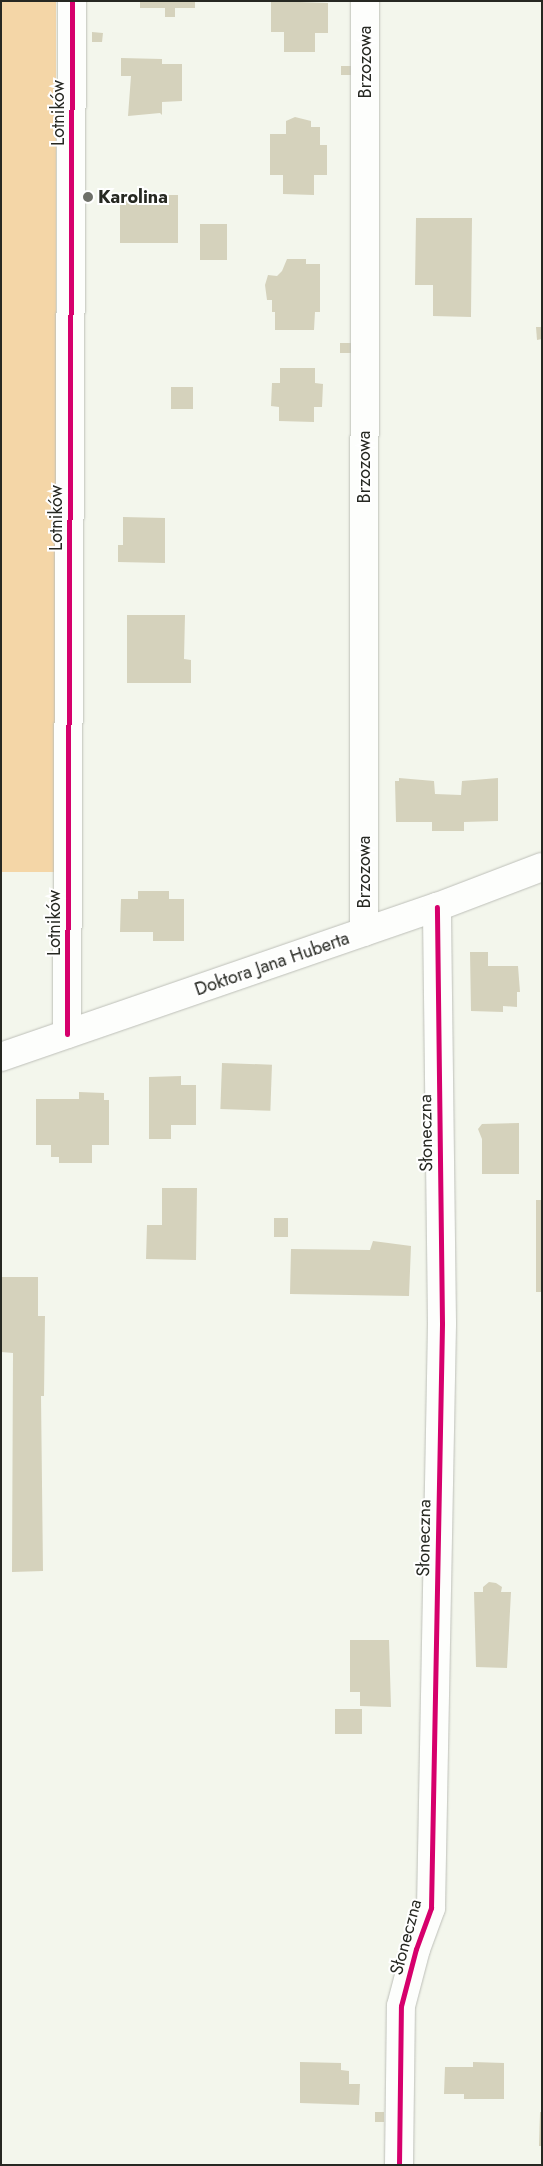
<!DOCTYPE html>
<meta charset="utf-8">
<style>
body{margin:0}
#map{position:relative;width:543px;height:2166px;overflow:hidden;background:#f3f6ec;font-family:Jost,sans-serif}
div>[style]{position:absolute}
.forest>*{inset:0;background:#f4d6a7;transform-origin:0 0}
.building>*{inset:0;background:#d5d2bc;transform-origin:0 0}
.roads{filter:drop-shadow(0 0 1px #bdbfb8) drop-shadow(0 0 1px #bdbfb8)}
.street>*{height:28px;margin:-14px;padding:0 14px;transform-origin:14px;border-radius:14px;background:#fdfefc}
.cycleway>*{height:5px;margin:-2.5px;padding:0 2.5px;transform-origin:2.5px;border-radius:2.5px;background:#d6006c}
.dots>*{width:14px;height:14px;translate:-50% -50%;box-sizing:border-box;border:2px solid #fff;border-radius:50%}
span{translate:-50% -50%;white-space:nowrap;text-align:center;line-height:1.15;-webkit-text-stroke:4px #fff;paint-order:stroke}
.street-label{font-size:18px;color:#262822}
.poi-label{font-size:18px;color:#262822;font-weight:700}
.left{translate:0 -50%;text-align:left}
.frame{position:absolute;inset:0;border:2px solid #262822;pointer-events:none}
</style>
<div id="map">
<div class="forest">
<i style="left:1px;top:1px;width:55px;height:871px"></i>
</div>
<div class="building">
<i style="clip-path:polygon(140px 1px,195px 1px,195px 8px,175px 8px,175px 17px,165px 17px,165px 8px,140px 8px)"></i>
<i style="clip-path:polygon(271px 1px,328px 3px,328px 33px,315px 33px,315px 52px,284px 52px,284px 32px,271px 32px)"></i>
<i style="clip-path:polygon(92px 32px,103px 33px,102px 42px,92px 42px)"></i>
<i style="clip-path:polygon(121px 58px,162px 59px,162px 64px,182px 64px,182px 101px,162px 102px,162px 115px,160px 113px,128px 116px,131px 76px,121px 76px)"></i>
<i style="left:354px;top:66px;width:9px;height:13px;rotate:90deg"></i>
<i style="clip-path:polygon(295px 117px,311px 121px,311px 127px,320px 127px,320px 145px,327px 145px,327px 175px,314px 175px,314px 195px,283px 194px,283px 175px,270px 175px,270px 134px,286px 134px,286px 121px)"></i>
<i style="left:120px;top:195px;width:58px;height:48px"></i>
<i style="clip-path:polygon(416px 218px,472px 218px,471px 317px,433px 316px,433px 285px,415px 285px)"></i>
<i style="left:200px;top:224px;width:27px;height:36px"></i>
<i style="clip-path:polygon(287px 259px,306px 259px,306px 264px,320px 264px,320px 312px,315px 312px,314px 330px,275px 330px,275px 312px,272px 312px,272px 300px,267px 300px,265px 285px,268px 275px,277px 276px,282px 271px)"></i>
<i style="clip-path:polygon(536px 327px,542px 327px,542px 339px,537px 340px)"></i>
<i style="left:340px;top:343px;width:12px;height:10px"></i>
<i style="clip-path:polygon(280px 368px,315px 368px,315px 383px,323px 384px,322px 407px,314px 407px,314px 422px,279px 421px,279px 407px,271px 406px,272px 383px,280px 383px)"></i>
<i style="left:193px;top:387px;width:22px;height:22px;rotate:90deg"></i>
<i style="clip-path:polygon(123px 517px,165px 518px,165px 563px,118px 562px,118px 545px,123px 545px)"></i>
<i style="clip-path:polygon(127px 615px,185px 615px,184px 659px,191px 660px,191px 683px,127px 683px)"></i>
<i style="clip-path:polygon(399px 778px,434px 781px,435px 794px,461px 795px,462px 781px,498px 778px,498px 821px,464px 822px,464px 831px,432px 831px,432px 822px,396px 822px,395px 781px,399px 781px)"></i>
<i style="clip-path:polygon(138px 891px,169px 891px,169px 899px,184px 899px,184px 941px,153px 941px,153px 932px,120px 932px,121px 899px,138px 899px)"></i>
<i style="clip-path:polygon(470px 952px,488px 952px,488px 966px,518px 966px,520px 992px,517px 992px,517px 1007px,503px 1006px,503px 1012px,471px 1011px)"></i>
<i style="left:222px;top:1063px;width:50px;height:46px;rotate:2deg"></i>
<i style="clip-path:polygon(181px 1076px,181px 1085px,196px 1085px,196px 1125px,171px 1125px,171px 1139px,149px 1139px,149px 1077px)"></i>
<i style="clip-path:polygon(79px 1092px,104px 1093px,104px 1100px,109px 1100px,109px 1145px,92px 1145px,92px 1163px,59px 1163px,59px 1157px,51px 1157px,51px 1145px,36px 1145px,36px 1099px,79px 1099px)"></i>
<i style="clip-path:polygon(519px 1123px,519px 1174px,482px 1174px,482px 1139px,478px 1129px,482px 1124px)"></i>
<i style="clip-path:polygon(162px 1188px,197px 1188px,196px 1260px,146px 1259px,147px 1225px,162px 1225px)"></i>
<i style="left:536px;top:1200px;width:6px;height:92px"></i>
<i style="left:288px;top:1218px;width:19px;height:14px;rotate:90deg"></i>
<i style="clip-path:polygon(373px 1241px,411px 1246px,409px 1296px,290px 1294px,291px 1249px,370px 1250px)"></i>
<i style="clip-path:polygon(1px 1277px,38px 1277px,38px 1316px,45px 1316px,44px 1396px,41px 1396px,43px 1571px,12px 1572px,13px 1353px,1px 1352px)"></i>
<i style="clip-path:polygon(489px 1582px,496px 1583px,502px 1587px,501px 1592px,511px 1592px,507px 1668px,476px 1667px,474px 1592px,483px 1592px,483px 1587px)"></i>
<i style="clip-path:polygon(350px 1640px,389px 1640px,391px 1707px,360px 1706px,360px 1692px,350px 1692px)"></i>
<i style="left:335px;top:1709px;width:27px;height:25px"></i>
<i style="clip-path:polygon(300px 2062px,341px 2063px,341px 2070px,349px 2071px,349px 2084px,360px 2084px,359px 2105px,300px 2103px)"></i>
<i style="clip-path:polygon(473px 2062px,504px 2063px,504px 2099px,464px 2099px,464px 2094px,444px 2094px,445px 2067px,473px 2067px)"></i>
<i style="left:375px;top:2112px;width:9px;height:10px"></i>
<i style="clip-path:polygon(540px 2112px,542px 2112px,542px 2146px,539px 2146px)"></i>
</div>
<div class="roads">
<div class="street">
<i style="left:364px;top:932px;width:931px;rotate:-89.94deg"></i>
<i style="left:67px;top:1034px;width:1033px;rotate:-89.72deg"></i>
<i style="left:1px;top:1057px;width:461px;rotate:-19deg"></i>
<i style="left:437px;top:907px;width:112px;rotate:-20.9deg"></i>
<i style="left:399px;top:2165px;width:159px;rotate:-89.3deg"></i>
<i style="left:401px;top:2006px;width:59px;rotate:-75.3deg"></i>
<i style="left:416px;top:1949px;width:44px;rotate:-69.9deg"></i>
<i style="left:431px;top:1908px;width:585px;rotate:-88.92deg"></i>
<i style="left:442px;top:1323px;width:416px;rotate:-90.7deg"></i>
</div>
</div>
<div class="cycleway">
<i style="left:67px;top:1034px;width:1033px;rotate:-89.72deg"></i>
<i style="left:399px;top:2165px;width:159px;rotate:-89.3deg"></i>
<i style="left:401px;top:2006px;width:59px;rotate:-75.3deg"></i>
<i style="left:416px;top:1949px;width:44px;rotate:-69.9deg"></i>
<i style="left:431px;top:1908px;width:585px;rotate:-88.92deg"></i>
<i style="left:442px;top:1323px;width:416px;rotate:-90.7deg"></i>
</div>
<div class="dots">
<i style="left:88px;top:197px;background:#6e7069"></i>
</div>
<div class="street-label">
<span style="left:365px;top:62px;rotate:-90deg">Brzozowa</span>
<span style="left:58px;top:113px;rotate:-90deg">Lotników</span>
<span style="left:364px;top:467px;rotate:-90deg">Brzozowa</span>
<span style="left:56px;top:518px;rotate:-90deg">Lotników</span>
<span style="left:364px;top:872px;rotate:-90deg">Brzozowa</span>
<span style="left:54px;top:923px;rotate:-90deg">Lotników</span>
<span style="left:272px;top:964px;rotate:-19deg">Doktora Jana Huberta</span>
<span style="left:426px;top:1133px;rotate:-91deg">Słoneczna</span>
<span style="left:424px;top:1538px;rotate:-89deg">Słoneczna</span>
<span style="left:406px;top:1937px;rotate:-75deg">Słoneczna</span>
</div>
<div class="poi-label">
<span class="left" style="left:98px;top:197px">Karolina</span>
</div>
<div class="frame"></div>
</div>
